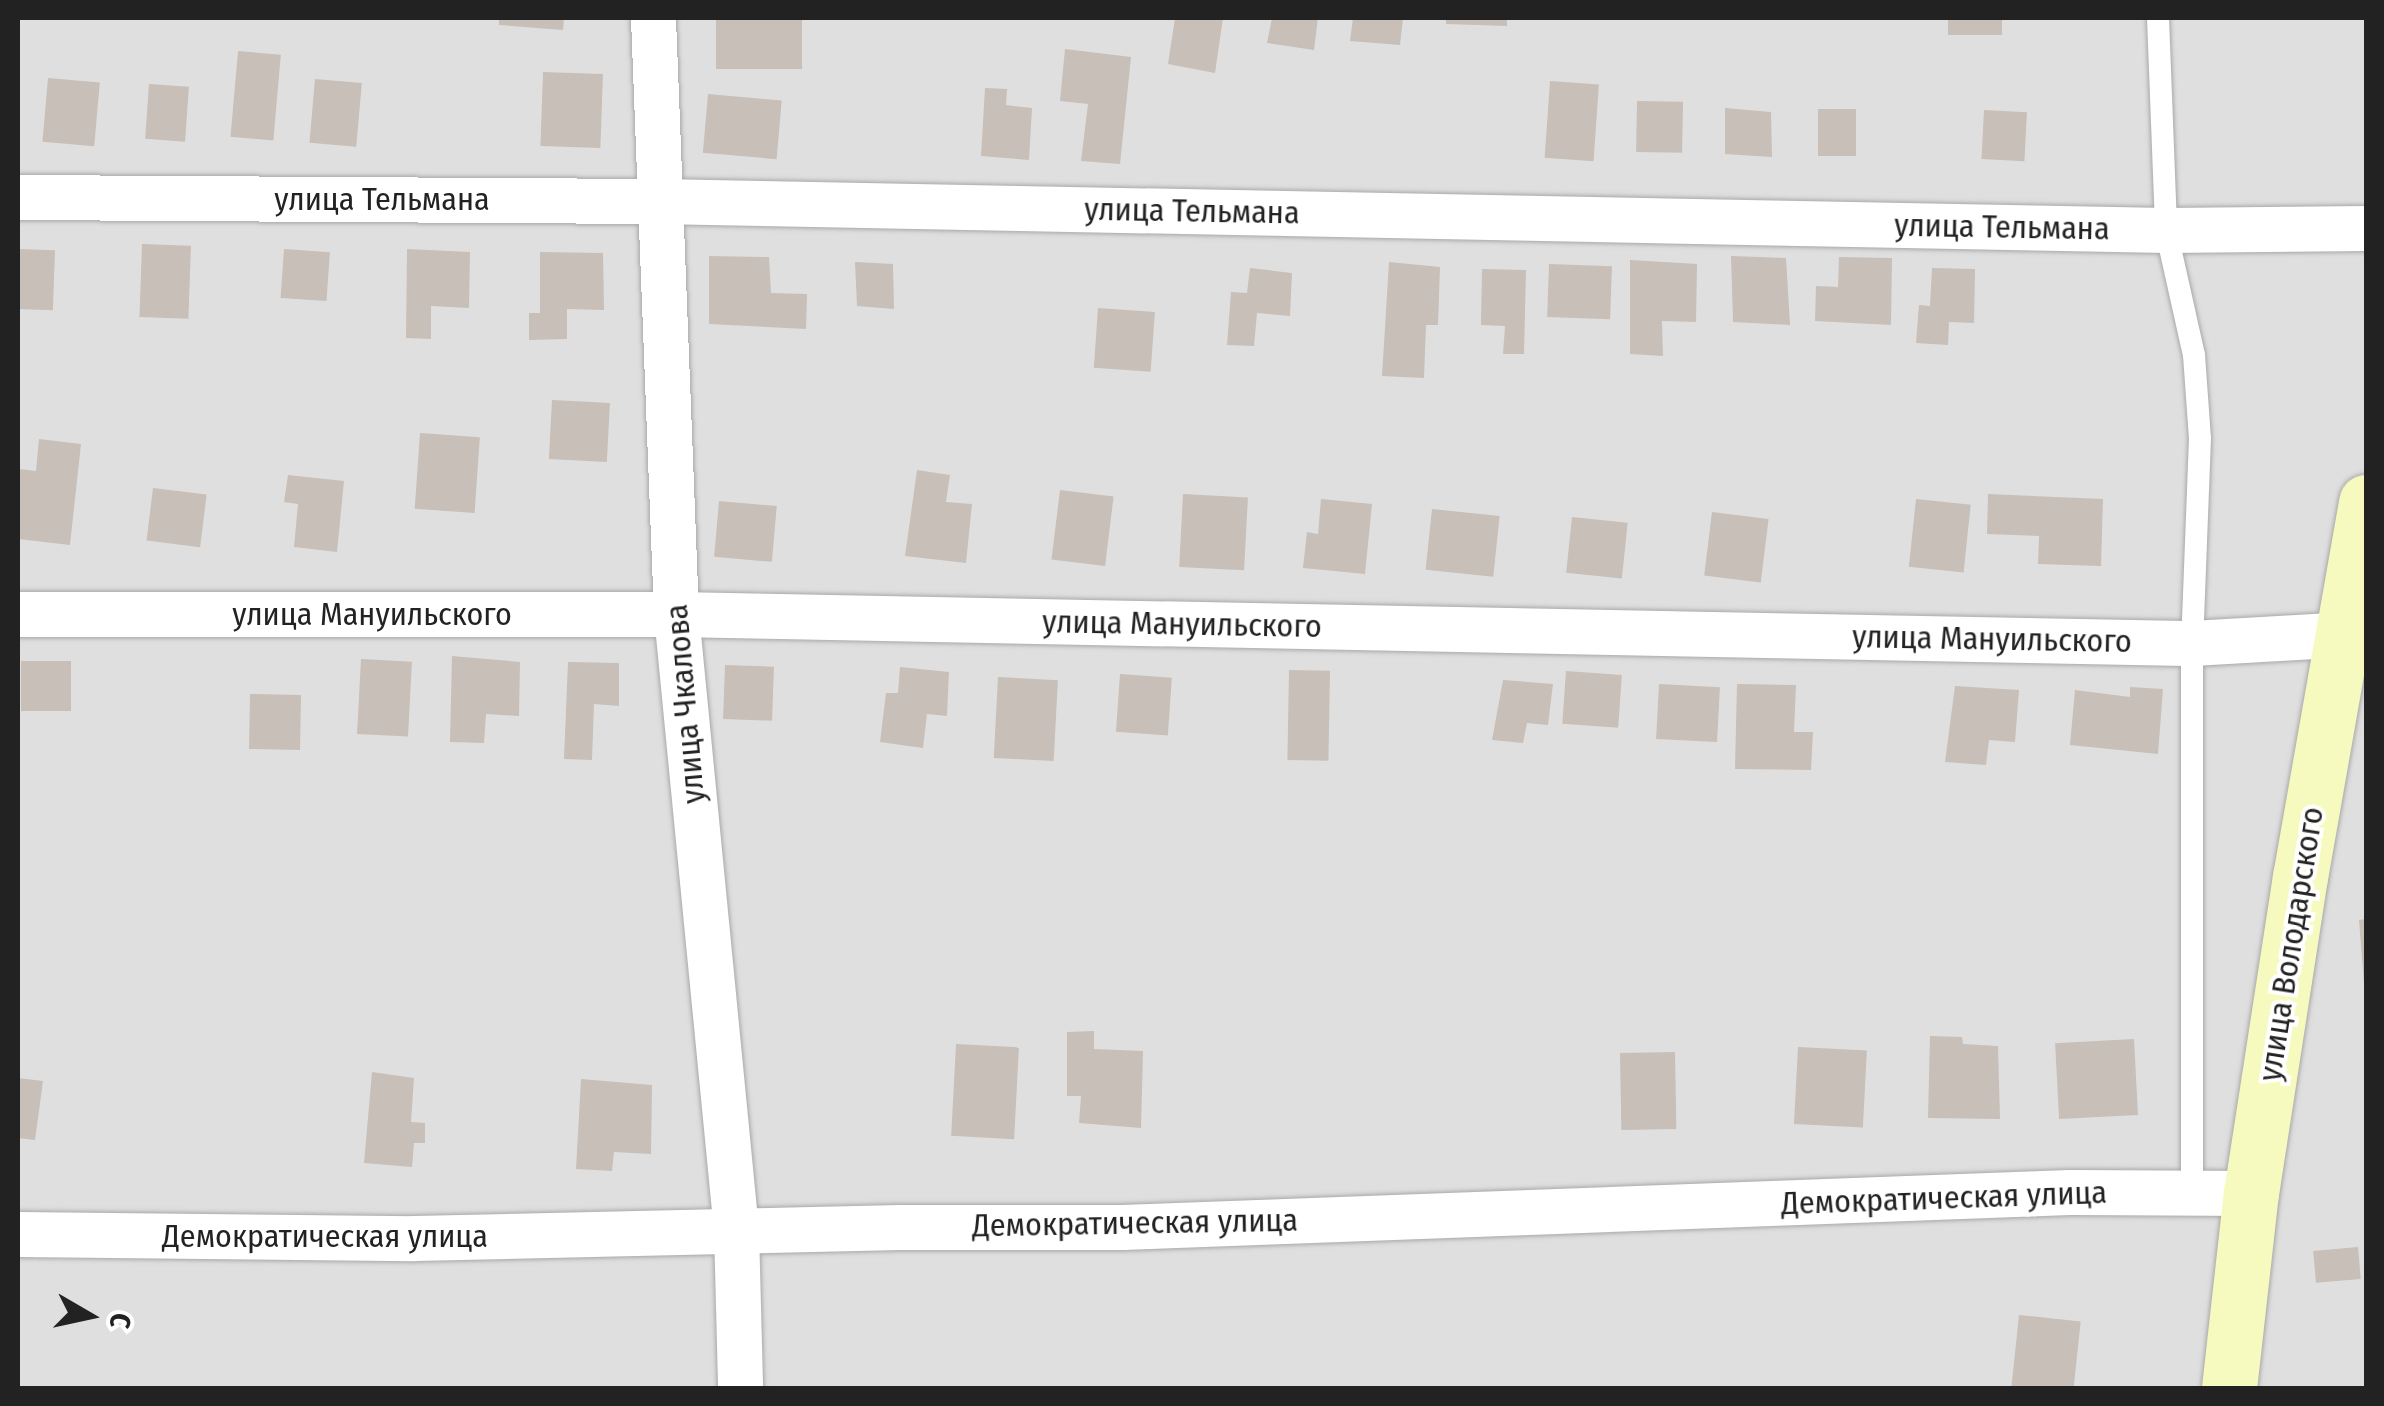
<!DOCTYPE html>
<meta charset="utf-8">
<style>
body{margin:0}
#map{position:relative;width:2384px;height:1406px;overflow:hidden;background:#f2efe9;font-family:"Fira Sans Condensed",sans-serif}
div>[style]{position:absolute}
.residential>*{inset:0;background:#e0dfdf;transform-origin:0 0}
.building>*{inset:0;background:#c7bfb8;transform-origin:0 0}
.roads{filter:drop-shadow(0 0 2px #a9a9a9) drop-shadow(0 0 2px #a9a9a9)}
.lane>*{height:22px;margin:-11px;padding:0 11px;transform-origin:11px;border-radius:11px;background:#fff}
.street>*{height:45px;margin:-22.5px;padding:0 22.5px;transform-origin:22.5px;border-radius:22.5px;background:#fff}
.secondary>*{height:55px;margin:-27.5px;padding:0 27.5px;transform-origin:27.5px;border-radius:27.5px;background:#f7fabf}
span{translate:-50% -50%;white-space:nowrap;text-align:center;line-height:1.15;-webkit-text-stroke:8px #fff;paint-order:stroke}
.street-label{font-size:32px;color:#222}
.frame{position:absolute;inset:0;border:20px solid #222;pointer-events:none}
.north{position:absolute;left:40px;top:1266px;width:100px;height:100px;-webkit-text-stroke:8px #fff;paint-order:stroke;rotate:99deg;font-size:28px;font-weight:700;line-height:40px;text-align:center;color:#222}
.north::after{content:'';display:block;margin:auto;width:35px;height:45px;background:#222;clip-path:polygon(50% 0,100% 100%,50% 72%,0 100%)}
</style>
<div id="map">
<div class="residential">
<i style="left:18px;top:18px;width:2348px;height:1370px"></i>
</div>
<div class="building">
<i style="clip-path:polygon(499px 18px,564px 18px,563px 30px,499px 25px)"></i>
<i style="left:716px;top:18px;width:86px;height:51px"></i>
<i style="clip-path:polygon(1175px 18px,1223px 18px,1215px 73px,1168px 64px)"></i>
<i style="clip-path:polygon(1272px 18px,1318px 18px,1314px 50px,1267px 43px)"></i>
<i style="clip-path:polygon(1353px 18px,1403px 18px,1400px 45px,1350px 41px)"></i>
<i style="clip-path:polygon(1446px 18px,1507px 18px,1507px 26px,1446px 24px)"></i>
<i style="left:1948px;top:18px;width:54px;height:17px"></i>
<i style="clip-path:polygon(1065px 49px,1131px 57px,1120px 164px,1081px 161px,1088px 104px,1060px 101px)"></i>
<i style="left:238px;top:51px;width:43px;height:86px;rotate:5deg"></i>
<i style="left:543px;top:72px;width:60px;height:74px;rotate:2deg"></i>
<i style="left:48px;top:78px;width:52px;height:64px;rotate:5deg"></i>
<i style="left:315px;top:79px;width:47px;height:64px;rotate:5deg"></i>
<i style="left:1550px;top:81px;width:49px;height:77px;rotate:4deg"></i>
<i style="left:149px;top:84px;width:40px;height:55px;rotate:4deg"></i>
<i style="clip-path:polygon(985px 88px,1007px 89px,1006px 105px,1032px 108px,1029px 160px,981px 156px)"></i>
<i style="left:708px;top:94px;width:74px;height:59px;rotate:5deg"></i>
<i style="left:1637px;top:101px;width:46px;height:51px;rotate:1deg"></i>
<i style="clip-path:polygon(1725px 108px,1771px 112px,1772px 157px,1725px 154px)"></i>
<i style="left:1818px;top:109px;width:38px;height:47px"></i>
<i style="left:1984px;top:110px;width:43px;height:49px;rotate:3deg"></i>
<i style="left:142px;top:244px;width:49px;height:73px;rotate:2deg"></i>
<i style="left:18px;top:249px;width:37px;height:60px;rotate:2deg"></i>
<i style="left:284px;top:249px;width:46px;height:49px;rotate:4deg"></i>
<i style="clip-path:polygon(407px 249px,470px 252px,469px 308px,431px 306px,431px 339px,406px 338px)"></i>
<i style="clip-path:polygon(540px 252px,603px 253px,604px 310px,567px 309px,567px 339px,529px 340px,529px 313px,540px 313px)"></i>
<i style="clip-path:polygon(709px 256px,769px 257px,771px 293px,807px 294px,806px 329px,709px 324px)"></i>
<i style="clip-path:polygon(1731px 256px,1786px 258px,1790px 325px,1733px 322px)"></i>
<i style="clip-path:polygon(1839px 257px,1892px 258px,1891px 325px,1815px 321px,1816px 286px,1838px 287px)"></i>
<i style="clip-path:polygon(1630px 260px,1697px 264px,1696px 322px,1662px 321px,1663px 356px,1630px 354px)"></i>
<i style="clip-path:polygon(855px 262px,893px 264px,894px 309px,857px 306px)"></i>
<i style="clip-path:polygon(1389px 262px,1440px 267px,1438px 325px,1426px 325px,1424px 378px,1382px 376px)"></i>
<i style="left:1549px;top:264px;width:63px;height:53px;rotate:2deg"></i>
<i style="clip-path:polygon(1250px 268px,1292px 273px,1290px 316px,1257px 313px,1254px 346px,1227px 345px,1231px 292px,1247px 293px)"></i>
<i style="clip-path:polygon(1932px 268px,1975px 269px,1974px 323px,1949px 322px,1948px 345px,1916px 343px,1919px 305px,1930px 306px)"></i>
<i style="clip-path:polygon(1482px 269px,1526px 270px,1524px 354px,1503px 354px,1505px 326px,1481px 325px)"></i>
<i style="left:1098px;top:308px;width:57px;height:60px;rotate:4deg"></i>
<i style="left:552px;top:400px;width:58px;height:59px;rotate:3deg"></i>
<i style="left:420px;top:433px;width:60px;height:76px;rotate:4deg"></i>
<i style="clip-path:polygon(39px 439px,81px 444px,70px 545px,18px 539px,19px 469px,36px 471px)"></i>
<i style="clip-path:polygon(917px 470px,950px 475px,946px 502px,972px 504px,966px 563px,905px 556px)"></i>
<i style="clip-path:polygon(288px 475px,344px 481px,337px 552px,294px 547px,298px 504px,284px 502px)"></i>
<i style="left:153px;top:488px;width:54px;height:53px;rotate:7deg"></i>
<i style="left:1060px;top:490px;width:54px;height:70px;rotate:7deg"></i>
<i style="left:1183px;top:494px;width:65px;height:73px;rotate:3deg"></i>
<i style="clip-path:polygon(1988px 494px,2103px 499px,2101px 566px,2038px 564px,2039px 536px,1987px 534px)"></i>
<i style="clip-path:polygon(1321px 499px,1372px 504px,1365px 574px,1303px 568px,1307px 532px,1318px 534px)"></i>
<i style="left:1916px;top:499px;width:55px;height:68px;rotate:6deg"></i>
<i style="left:719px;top:501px;width:58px;height:56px;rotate:5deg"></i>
<i style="left:1432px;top:509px;width:68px;height:61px;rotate:6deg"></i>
<i style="left:1712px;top:512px;width:57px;height:64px;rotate:7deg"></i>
<i style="left:1572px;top:517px;width:56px;height:56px;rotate:6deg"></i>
<i style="clip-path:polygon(452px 656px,520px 662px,519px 716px,486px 714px,484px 743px,450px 742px)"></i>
<i style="left:361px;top:659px;width:51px;height:75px;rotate:3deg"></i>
<i style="left:21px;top:661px;width:50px;height:50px"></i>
<i style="clip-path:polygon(568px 662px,619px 663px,619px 706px,594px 704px,592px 760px,564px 759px)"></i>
<i style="left:725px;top:665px;width:49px;height:54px;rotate:2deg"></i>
<i style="clip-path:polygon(900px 667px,949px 672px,947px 716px,927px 714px,923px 748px,880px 742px,886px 693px,898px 693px)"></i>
<i style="left:1289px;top:670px;width:41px;height:90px;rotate:1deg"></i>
<i style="left:1566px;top:671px;width:56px;height:53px;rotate:4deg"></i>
<i style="left:1120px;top:674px;width:52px;height:58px;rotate:4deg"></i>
<i style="left:998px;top:677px;width:60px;height:81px;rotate:3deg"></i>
<i style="clip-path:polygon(1503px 680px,1553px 684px,1548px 725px,1527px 723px,1523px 743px,1492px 740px)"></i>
<i style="left:1659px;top:684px;width:61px;height:55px;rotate:3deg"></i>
<i style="clip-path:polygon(1737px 684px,1796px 685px,1794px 732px,1813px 732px,1811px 770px,1735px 769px)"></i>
<i style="clip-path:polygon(1955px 686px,2019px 690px,2015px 742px,1989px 740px,1986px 765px,1945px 762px)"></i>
<i style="clip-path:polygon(2130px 687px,2163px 689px,2158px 754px,2070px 745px,2075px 690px,2130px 697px)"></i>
<i style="left:250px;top:694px;width:51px;height:55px;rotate:1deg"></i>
<i style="clip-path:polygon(2366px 919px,2366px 983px,2364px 984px,2359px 920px)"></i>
<i style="clip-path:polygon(1094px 1031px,1094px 1049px,1143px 1051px,1141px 1128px,1079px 1123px,1081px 1096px,1067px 1096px,1067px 1032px)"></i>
<i style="clip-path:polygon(1930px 1036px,1962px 1037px,1963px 1044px,1998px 1046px,2000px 1119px,1928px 1118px)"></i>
<i style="left:2134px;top:1039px;width:76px;height:79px;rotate:87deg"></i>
<i style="left:956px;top:1044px;width:63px;height:92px;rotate:3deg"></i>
<i style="left:1798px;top:1047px;width:69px;height:77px;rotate:3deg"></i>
<i style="left:1675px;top:1052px;width:77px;height:55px;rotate:89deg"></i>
<i style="clip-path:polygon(372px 1072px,414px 1078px,411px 1122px,425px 1123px,425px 1143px,414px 1143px,412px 1167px,364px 1163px)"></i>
<i style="clip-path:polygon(18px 1078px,43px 1081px,35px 1140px,18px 1138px)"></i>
<i style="clip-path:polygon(581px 1079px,652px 1085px,651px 1154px,614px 1152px,612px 1171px,576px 1169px)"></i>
<i style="left:2358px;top:1247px;width:32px;height:45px;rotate:85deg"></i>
<i style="left:2019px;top:1315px;width:62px;height:74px;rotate:6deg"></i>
</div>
<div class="roads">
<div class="lane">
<i style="left:2158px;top:18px;width:212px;rotate:87.8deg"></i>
<i style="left:2166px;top:230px;width:128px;rotate:77.4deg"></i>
<i style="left:2194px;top:355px;width:83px;rotate:85.9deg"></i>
<i style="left:2200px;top:438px;width:205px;rotate:92.2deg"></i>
<i style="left:2192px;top:643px;width:550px;rotate:90deg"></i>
</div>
<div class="street">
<i style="left:653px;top:18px;width:596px;rotate:87.79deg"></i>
<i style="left:676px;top:614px;width:619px;rotate:84.44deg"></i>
<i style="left:736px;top:1230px;width:158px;rotate:88.5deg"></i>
<i style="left:18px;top:197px;width:640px;rotate:0.36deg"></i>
<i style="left:658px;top:201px;width:1508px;rotate:1.1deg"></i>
<i style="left:2166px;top:230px;width:200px;rotate:-0.6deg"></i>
<i style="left:18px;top:614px;width:658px"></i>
<i style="left:676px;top:614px;width:1516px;rotate:1.1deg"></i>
<i style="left:2192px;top:643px;width:174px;rotate:-3.3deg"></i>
<i style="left:18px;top:1234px;width:396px;rotate:0.6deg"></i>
<i style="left:414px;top:1238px;width:486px;rotate:-1.3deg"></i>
<i style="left:900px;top:1227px;width:222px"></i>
<i style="left:1122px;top:1227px;width:948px;rotate:-2.12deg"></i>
<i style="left:2069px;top:1192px;width:182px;rotate:0.3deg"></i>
</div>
<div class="secondary">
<i style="left:2229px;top:1388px;width:196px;rotate:-83.6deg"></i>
<i style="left:2251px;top:1193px;width:320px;rotate:-81.2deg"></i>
<i style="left:2300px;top:877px;width:381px;rotate:-80deg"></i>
</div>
</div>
<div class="street-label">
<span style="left:382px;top:199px">улица Тельмана</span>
<span style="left:1192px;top:211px;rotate:1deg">улица Тельмана</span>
<span style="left:2002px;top:227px;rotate:1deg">улица Тельмана</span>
<span style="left:372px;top:614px">улица Мануильского</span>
<span style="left:1182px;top:624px;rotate:1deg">улица Мануильского</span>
<span style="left:1992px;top:639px;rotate:1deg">улица Мануильского</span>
<span style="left:685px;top:704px;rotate:-95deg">улица Чкалова</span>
<span style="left:2291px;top:944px;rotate:-81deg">улица Володарского</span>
<span style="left:1944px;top:1198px;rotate:-2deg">Демократическая улица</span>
<span style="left:1135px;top:1223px;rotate:-1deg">Демократическая улица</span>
<span style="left:325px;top:1236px">Демократическая улица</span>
</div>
<div class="frame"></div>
<div class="north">С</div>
</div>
